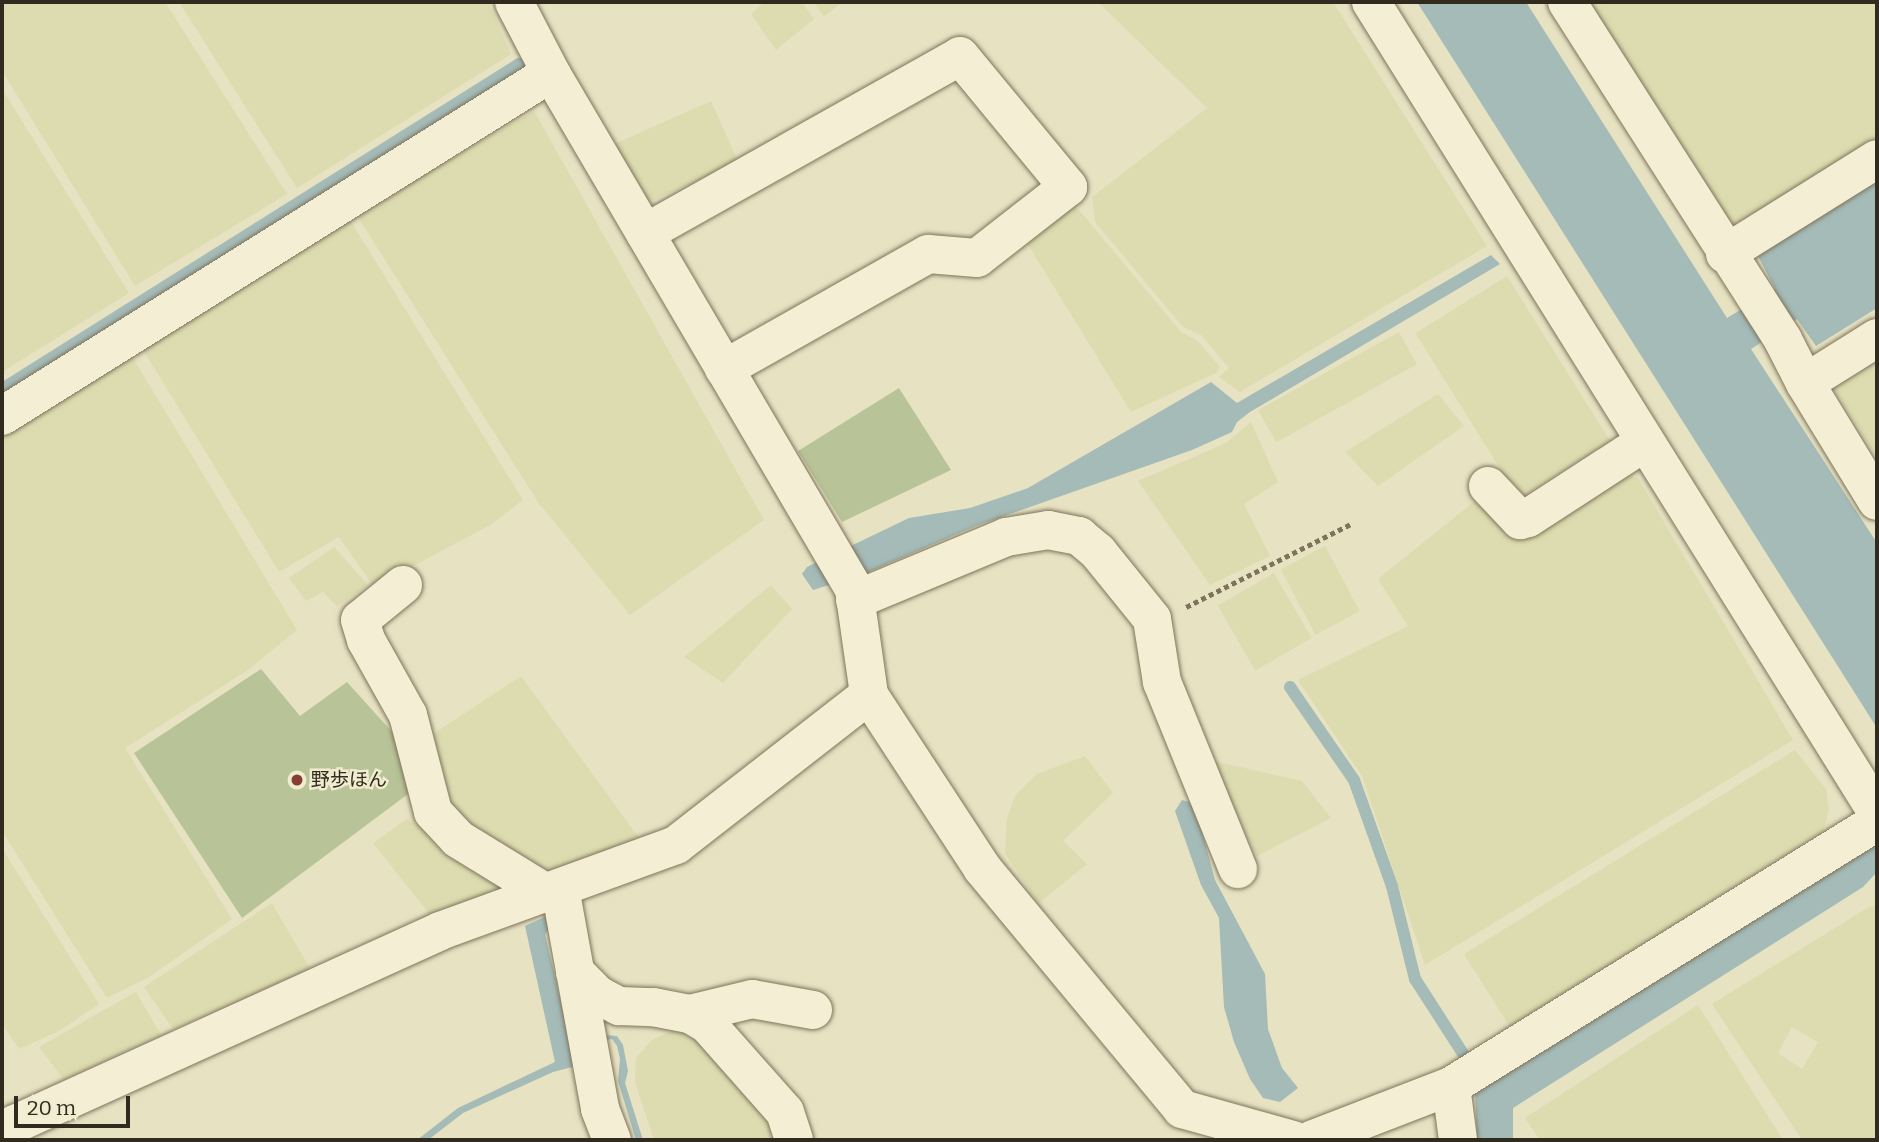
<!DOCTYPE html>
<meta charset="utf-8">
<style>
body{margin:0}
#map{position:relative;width:1879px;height:1142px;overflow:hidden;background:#e7e2c2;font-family:Bitter,"Noto Sans JP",serif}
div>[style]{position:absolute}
.farmland>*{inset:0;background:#dcdcb0;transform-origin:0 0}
.green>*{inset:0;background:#b8c497}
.water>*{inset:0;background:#a4bbb8}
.stream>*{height:12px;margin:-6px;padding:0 6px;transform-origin:6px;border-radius:6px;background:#a4bbb8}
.path>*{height:4.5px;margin-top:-2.25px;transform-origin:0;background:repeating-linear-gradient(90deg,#7f745b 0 5px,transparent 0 8.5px)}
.roads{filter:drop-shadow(0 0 2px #7f745b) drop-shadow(0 0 2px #7f745b)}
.minor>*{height:38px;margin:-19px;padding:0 19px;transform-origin:19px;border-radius:19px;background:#f4efd4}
.dots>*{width:19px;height:19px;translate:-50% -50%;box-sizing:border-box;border:4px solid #f0ecd0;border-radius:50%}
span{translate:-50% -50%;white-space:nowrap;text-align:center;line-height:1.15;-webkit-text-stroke:5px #f0ecd0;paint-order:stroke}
.poi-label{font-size:19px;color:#312a1e}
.left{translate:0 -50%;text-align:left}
.frame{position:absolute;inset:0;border:4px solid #312a1e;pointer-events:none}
.scale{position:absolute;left:14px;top:1096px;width:116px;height:32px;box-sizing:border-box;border:4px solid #312a1e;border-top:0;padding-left:9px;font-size:21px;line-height:24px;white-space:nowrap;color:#312a1e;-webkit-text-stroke:5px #f0ecd0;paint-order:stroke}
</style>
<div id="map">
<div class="farmland">
<i style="clip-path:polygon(2px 2px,165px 2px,287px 194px,135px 286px,2px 71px)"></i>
<i style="clip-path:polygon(179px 2px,488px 2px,511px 54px,297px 188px)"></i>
<i style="clip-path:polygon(760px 2px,802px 2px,814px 19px,776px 50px,751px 14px,762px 4px)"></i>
<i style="clip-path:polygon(814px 2px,842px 2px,824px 17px)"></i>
<i style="clip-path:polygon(1098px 2px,1333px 2px,1487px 246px,1240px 392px,1219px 377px,1229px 368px,1201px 335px,1183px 327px,1095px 222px,1092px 197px,1207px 108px)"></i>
<i style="clip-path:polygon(1590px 2px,1877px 2px,1877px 142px,1735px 231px)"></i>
<i style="clip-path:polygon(2px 89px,129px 293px,2px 372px)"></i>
<i style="left:711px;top:101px;width:67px;height:110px;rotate:66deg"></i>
<i style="clip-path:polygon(534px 111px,764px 520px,630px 615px,538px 502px,356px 214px)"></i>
<i style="clip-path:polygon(1074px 204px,1181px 332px,1198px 341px,1220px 367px,1216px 373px,1131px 412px,1024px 238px)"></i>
<i style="clip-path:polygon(350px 220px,523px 500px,492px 524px,374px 587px,339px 537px,279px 572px,142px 348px)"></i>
<i style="left:1507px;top:276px;width:195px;height:108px;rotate:58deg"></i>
<i style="left:1399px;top:332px;width:37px;height:161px;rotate:61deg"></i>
<i style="clip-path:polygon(130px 353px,297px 630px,248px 670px,125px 748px,232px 919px,149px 977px,107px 998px,2px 831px,2px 434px)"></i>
<i style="clip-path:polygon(1877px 357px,1877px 458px,1832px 385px)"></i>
<i style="clip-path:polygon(1438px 394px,1464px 426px,1378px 486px,1345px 452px)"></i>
<i style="clip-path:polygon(1251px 422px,1278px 482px,1244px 504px,1270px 556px,1210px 585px,1138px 481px,1226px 443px)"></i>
<i style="clip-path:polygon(1621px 474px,1638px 478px,1793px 740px,1425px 965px,1362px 776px,1298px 680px,1408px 626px,1378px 579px,1475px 501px,1512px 534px)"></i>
<i style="left:1325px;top:546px;width:74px;height:50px;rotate:62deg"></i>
<i style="clip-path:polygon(334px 547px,368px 585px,337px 606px,323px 592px,306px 601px,289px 578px)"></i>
<i style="left:1274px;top:573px;width:75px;height:65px;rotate:60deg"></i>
<i style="clip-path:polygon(771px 585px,792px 609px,723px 683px,684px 657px)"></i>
<i style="clip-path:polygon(521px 676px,640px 839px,545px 874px,440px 807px,430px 736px)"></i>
<i style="clip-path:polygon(1795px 750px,1826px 789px,1829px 811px,1823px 831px,1510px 1027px,1464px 954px)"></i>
<i style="clip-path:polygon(1085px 756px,1113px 793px,1063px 841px,1087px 864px,1038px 904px,1005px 853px,1007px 819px,1015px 796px,1037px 774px)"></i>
<i style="clip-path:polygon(1209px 760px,1302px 781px,1331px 818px,1257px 856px)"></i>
<i style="clip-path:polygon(407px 819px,512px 886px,431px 916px,373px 843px)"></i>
<i style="clip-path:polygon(2px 848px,99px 1004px,59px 1031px,19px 1049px,2px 1024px)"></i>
<i style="clip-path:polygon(272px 903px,311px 970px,173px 1029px,144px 987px)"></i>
<i style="clip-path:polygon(evenodd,1877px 905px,1877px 1140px,1802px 1140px,1712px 1004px,1869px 907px,1877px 905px,1792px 1027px,1818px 1042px,1802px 1069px,1778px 1053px,1792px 1027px)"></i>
<i style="clip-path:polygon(136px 992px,161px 1035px,64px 1080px,39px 1047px)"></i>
<i style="clip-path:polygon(1698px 1005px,1783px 1140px,1540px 1140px,1525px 1118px)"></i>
<i style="clip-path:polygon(684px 1025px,770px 1120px,771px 1140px,654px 1140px,635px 1083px,636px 1058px,652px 1040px)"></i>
</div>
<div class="green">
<i style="clip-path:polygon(899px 388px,951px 470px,842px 522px,798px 451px)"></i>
<i style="clip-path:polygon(261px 669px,300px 716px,347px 682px,393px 733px,412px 791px,242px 918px,134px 753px)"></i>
</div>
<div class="water">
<i style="clip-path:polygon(1417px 2px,1526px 2px,1727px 318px,1775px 289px,1758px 256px,1773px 242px,1877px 177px,1877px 308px,1816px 346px,1797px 319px,1751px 349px,1877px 543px,1877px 728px)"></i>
<i style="clip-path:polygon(1491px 255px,1500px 264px,1250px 412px,1237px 422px,1232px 432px,1192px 450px,976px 526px,866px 573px,813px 590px,802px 574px,807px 567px,909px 518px,970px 508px,1028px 488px,1211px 382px,1237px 403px)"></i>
<i style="clip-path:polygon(1182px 800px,1189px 802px,1197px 813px,1215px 880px,1265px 974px,1268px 1029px,1282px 1068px,1298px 1088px,1280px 1102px,1263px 1098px,1250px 1079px,1234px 1042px,1224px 1007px,1219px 918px,1201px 885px,1175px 811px)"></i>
<i style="clip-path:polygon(1877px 844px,1877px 872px,1863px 887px,1513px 1108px,1513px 1140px,1477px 1140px,1475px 1092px)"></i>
<i style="clip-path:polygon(551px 914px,552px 926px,545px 934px,576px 1066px,553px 1072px,463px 1113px,428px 1140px,417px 1140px,458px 1108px,555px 1062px,525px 926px)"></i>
<i style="clip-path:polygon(605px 1035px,617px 1036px,623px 1045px,628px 1071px,625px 1083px,643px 1140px,636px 1140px,618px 1081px,620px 1059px,617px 1046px,612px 1039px,606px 1040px)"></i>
</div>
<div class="stream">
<i style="left:2px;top:389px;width:611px;rotate:-32.15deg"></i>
<i style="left:1290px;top:687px;width:113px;rotate:55.5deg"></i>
<i style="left:1354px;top:780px;width:113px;rotate:70.3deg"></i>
<i style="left:1392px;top:886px;width:96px;rotate:76.1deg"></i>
<i style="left:1415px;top:979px;width:90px;rotate:57.2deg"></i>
</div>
<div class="path">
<i style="left:1186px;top:607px;width:185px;rotate:-26.7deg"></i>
</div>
<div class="roads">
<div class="minor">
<i style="left:514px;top:2px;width:80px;rotate:62.5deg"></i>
<i style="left:551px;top:73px;width:598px;rotate:59.58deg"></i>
<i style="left:854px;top:589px;width:107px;rotate:81.9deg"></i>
<i style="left:869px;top:695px;width:207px;rotate:56.8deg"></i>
<i style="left:982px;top:868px;width:313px;rotate:50.3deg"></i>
<i style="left:1182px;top:1109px;width:115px;rotate:15.6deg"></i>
<i style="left:1371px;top:2px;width:955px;rotate:58.01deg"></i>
<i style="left:1567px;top:2px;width:401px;rotate:57.4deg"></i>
<i style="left:1783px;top:340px;width:48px;rotate:62.9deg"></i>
<i style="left:1805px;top:383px;width:138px;rotate:58.6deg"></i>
<i style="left:645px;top:233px;width:361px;rotate:-29.3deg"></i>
<i style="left:960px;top:56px;width:170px;rotate:50.5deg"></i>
<i style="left:1068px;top:187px;width:115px;rotate:142deg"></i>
<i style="left:977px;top:258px;width:49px;rotate:-175.3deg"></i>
<i style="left:928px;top:254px;width:234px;rotate:150.6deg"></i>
<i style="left:1725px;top:254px;width:179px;rotate:-32deg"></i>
<i style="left:1805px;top:383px;width:85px;rotate:-32deg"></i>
<i style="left:2px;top:416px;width:647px;rotate:-32deg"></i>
<i style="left:1488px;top:486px;width:47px;rotate:46.7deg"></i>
<i style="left:1520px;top:520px;width:8px;rotate:-14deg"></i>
<i style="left:1528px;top:518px;width:140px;rotate:-33deg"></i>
<i style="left:403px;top:585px;width:55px;rotate:140.9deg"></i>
<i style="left:360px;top:620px;width:21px;rotate:73deg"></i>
<i style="left:366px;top:640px;width:86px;rotate:60.8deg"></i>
<i style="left:408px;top:715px;width:100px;rotate:75.5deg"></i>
<i style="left:433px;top:812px;width:37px;rotate:47deg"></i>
<i style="left:458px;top:839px;width:103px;rotate:31.5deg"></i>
<i style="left:855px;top:600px;width:164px;rotate:-22.6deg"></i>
<i style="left:1006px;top:537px;width:43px;rotate:-9.5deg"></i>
<i style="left:1048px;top:530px;width:32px;rotate:11deg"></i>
<i style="left:1079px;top:536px;width:25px;rotate:40deg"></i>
<i style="left:1098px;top:552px;width:86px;rotate:51.1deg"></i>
<i style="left:1152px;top:619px;width:64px;rotate:81deg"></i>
<i style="left:1162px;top:682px;width:202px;rotate:67.9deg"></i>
<i style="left:560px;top:888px;width:225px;rotate:79.7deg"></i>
<i style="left:600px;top:1109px;width:33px;rotate:69deg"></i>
<i style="left:575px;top:972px;width:33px;rotate:45deg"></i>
<i style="left:598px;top:995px;width:24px;rotate:28deg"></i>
<i style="left:619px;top:1006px;width:34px;rotate:2deg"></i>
<i style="left:653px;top:1007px;width:38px;rotate:11deg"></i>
<i style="left:690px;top:1014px;width:21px;rotate:31deg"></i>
<i style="left:708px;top:1025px;width:116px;rotate:48.5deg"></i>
<i style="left:785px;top:1112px;width:29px;rotate:72deg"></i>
<i style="left:690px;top:1014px;width:64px;rotate:-13.6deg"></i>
<i style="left:752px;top:999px;width:62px;rotate:10.2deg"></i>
<i style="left:1451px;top:1086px;width:54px;rotate:82.6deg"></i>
<i style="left:2px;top:1134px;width:16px;rotate:-38deg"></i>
<i style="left:15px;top:1124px;width:467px;rotate:-24.4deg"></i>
<i style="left:440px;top:931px;width:251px;rotate:-20deg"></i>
<i style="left:676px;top:845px;width:244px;rotate:-37.9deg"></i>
<i style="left:1311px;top:1140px;width:150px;rotate:-21.1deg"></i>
<i style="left:1451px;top:1086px;width:501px;rotate:-31.79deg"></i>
</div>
</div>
<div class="dots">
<i style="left:297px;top:780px;background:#864033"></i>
</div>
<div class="poi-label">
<span class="left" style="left:311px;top:780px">野歩ほん</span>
</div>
<div class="frame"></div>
<div class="scale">20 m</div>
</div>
